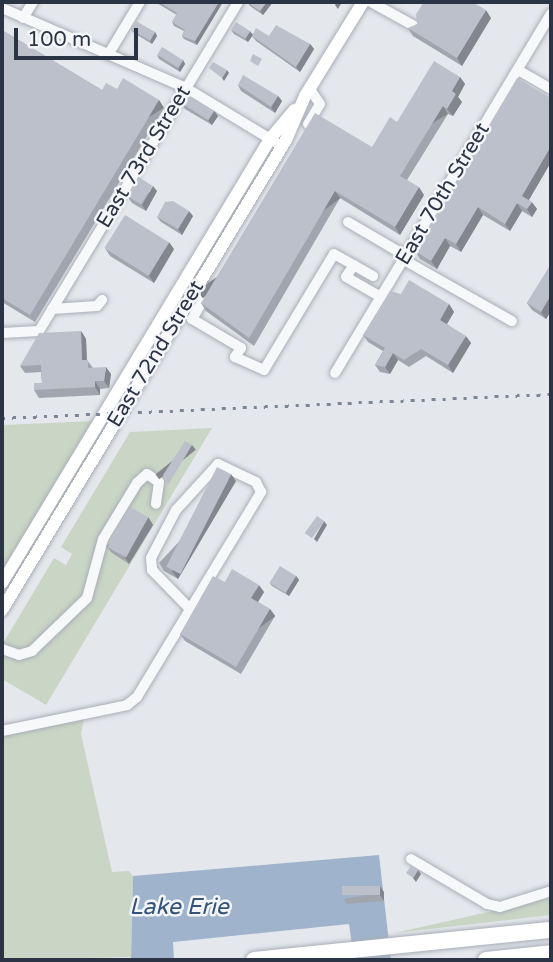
<!DOCTYPE html>
<style>
body{margin:0}
#map{position:relative;width:553px;height:962px;overflow:hidden;background:#e4e7ec;font-family:"Varela Round",sans-serif}
div>[style]{position:absolute}
.green>*{inset:0;background:#c9d6c5}
.water>*{inset:0;background:#9fb4cc}
.roads{filter:drop-shadow(0 0 2px #a9aeb7) drop-shadow(0 0 2px #a9aeb7)}
.minor>*{height:10px;margin:-5px;padding:0 5px;transform-origin:5px;border-radius:5px;background:#f7f8fa}
.major>*{height:12px;margin:-6px;padding:0 6px;transform-origin:6px;border-radius:6px;background:#fff}
.highway>*{height:16px;margin:-8px;padding:0 8px;transform-origin:8px;border-radius:8px;background:#fff}
.rail>*{height:2.5px;margin-top:-1.25px;transform-origin:0;background:repeating-linear-gradient(90deg,#7d8696 0 3.5px,transparent 0 10.5px)}
.wall>*{inset:0;background:#a1a5ae}
.shaded-wall>*{inset:0;background:#83868d;transform-origin:0 0}
.building>*{inset:0;background:#bbc0ca;transform-origin:0 0}
span{translate:-50% -50%;white-space:nowrap;text-align:center;line-height:1.15;-webkit-text-stroke:5px #f4f6f9;paint-order:stroke}
.street-label{font-size:21px;color:#2b3445}
.water-label{font-size:23px;color:#34527a;font-style:italic}
.frame{position:absolute;inset:0;border:4px solid #2b3445;pointer-events:none}
.scale{position:absolute;left:14px;top:28px;width:124px;height:32px;box-sizing:border-box;border:4px solid #2b3445;border-top:0;padding-left:9px;font-size:21px;line-height:24px;white-space:nowrap;color:#2b3445;-webkit-text-stroke:5px #f4f6f9;paint-order:stroke}
</style>
<div id="map">
<div class="green">
<i style="clip-path:polygon(96px 421px,2px 578px,2px 425px)"></i>
<i style="clip-path:polygon(212px 428px,46px 705px,2px 679px,2px 645px,54px 558px,66px 565px,72px 554px,61px 547px,130px 432px)"></i>
<i style="clip-path:polygon(84px 719px,81px 734px,112px 872px,129px 871px,133px 876px,131px 957px,2px 960px,2px 736px)"></i>
<i style="clip-path:polygon(551px 897px,551px 915px,395px 933px,545px 899px)"></i>
</div>
<div class="water">
<i style="clip-path:polygon(379px 855px,391px 960px,354px 960px,349px 924px,173px 942px,174px 960px,131px 960px,133px 876px)"></i>
</div>
<div class="roads">
<div class="minor">
<i style="left:371px;top:2px;width:51px;rotate:29.1deg"></i>
<i style="left:2px;top:8px;width:201px;rotate:23.5deg"></i>
<i style="left:186px;top:88px;width:104px;rotate:31.2deg"></i>
<i style="left:23px;top:18px;width:19px;rotate:-58deg"></i>
<i style="left:108px;top:55px;width:62px;rotate:-58.9deg"></i>
<i style="left:518px;top:70px;width:38px;rotate:30deg"></i>
<i style="left:308px;top:124px;width:23px;rotate:-59deg"></i>
<i style="left:320px;top:104px;width:18px;rotate:-124deg"></i>
<i style="left:348px;top:222px;width:67px;rotate:30.4deg"></i>
<i style="left:404px;top:260px;width:124px;rotate:29.5deg"></i>
<i style="left:354px;top:265px;width:14px;rotate:124deg"></i>
<i style="left:346px;top:277px;width:40px;rotate:29.7deg"></i>
<i style="left:210px;top:288px;width:36px;rotate:120deg"></i>
<i style="left:192px;top:319px;width:57px;rotate:30.6deg"></i>
<i style="left:241px;top:348px;width:11px;rotate:124deg"></i>
<i style="left:235px;top:357px;width:32px;rotate:24deg"></i>
<i style="left:264px;top:370px;width:135px;rotate:-58.9deg"></i>
<i style="left:334px;top:254px;width:45px;rotate:29.4deg"></i>
<i style="left:52px;top:309px;width:45px;rotate:-3.8deg"></i>
<i style="left:97px;top:306px;width:8px;rotate:-50deg"></i>
<i style="left:2px;top:333px;width:37px;rotate:-3deg"></i>
<i style="left:39px;top:331px;width:385px;rotate:-58.8deg"></i>
<i style="left:335px;top:373px;width:419px;rotate:-59deg"></i>
<i style="left:2px;top:649px;width:18px;rotate:19deg"></i>
<i style="left:19px;top:655px;width:14px;rotate:-17deg"></i>
<i style="left:32px;top:651px;width:76px;rotate:-43.9deg"></i>
<i style="left:87px;top:598px;width:61px;rotate:-74.8deg"></i>
<i style="left:103px;top:539px;width:66px;rotate:-58.7deg"></i>
<i style="left:137px;top:483px;width:13px;rotate:-42deg"></i>
<i style="left:147px;top:474px;width:14px;rotate:34deg"></i>
<i style="left:159px;top:482px;width:22px;rotate:98deg"></i>
<i style="left:2px;top:731px;width:128px;rotate:-11.7deg"></i>
<i style="left:127px;top:705px;width:13px;rotate:-39deg"></i>
<i style="left:137px;top:697px;width:240px;rotate:-58.8deg"></i>
<i style="left:261px;top:492px;width:11px;rotate:-117deg"></i>
<i style="left:256px;top:482px;width:42px;rotate:-154.7deg"></i>
<i style="left:218px;top:464px;width:62px;rotate:132.4deg"></i>
<i style="left:176px;top:510px;width:54px;rotate:117.5deg"></i>
<i style="left:151px;top:558px;width:12px;rotate:85deg"></i>
<i style="left:152px;top:570px;width:54px;rotate:45.7deg"></i>
<i style="left:411px;top:859px;width:88px;rotate:30.6deg"></i>
<i style="left:487px;top:904px;width:13px;rotate:13deg"></i>
<i style="left:500px;top:907px;width:53px;rotate:-17.4deg"></i>
</div>
<div class="major">
<i style="left:2px;top:583px;width:519px;rotate:-58.88deg"></i>
<i style="left:270px;top:139px;width:38px;rotate:-50deg"></i>
<i style="left:2px;top:610px;width:549px;rotate:-58.86deg"></i>
<i style="left:286px;top:140px;width:48px;rotate:-66.6deg"></i>
<i style="left:305px;top:96px;width:110px;rotate:-58.3deg"></i>
</div>
<div class="highway">
<i style="left:254px;top:960px;width:299px;rotate:-5.8deg"></i>
<i style="left:486px;top:960px;width:65px;rotate:-6.1deg"></i>
</div>
</div>
<div class="rail">
<i style="left:2px;top:418px;width:550px;rotate:-2.5deg"></i>
</div>
<div class="wall">
<i style="clip-path:polygon(155px 2px,223px 2px,197px 45px,184px 39px,182px 36px,184px 31px,174px 26px,172px 22px,177px 15px)"></i>
<i style="clip-path:polygon(247px 2px,273px 2px,263px 15px,250px 6px)"></i>
<i style="clip-path:polygon(491px 18px,462px 66px,413px 36px,408px 28px)"></i>
<i style="clip-path:polygon(2px 30px,102px 90px,117px 89px,159px 100px,164px 108px,35px 322px,2px 302px)"></i>
<i style="clip-path:polygon(131px 30px,155px 32px,157px 36px,152px 44px,134px 33px)"></i>
<i style="clip-path:polygon(231px 30px,310px 44px,314px 49px,300px 72px,256px 41px,252px 36px,248px 42px,234px 34px)"></i>
<i style="clip-path:polygon(157px 55px,183px 60px,185px 64px,180px 72px,159px 59px)"></i>
<i style="clip-path:polygon(460px 77px,465px 84px,458px 97px,462px 102px,453px 116px,448px 114px,407px 180px,424px 195px,400px 235px,340px 198px,254px 346px,206px 311px,201px 303px,372px 147px,397px 122px)"></i>
<i style="clip-path:polygon(238px 85px,278px 96px,282px 101px,275px 113px,241px 91px)"></i>
<i style="clip-path:polygon(551px 98px,551px 162px,529px 200px,537px 209px,532px 217px,522px 211px,510px 231px,483px 215px,461px 252px,450px 246px,437px 269px,420px 259px,415px 251px)"></i>
<i style="clip-path:polygon(181px 103px,214px 111px,218px 116px,212px 125px,185px 109px)"></i>
<i style="clip-path:polygon(157px 191px,146px 211px,132px 203px,128px 197px)"></i>
<i style="clip-path:polygon(193px 216px,182px 235px,161px 222px,157px 217px)"></i>
<i style="clip-path:polygon(105px 248px,174px 249px,154px 283px,110px 256px)"></i>
<i style="clip-path:polygon(551px 264px,551px 311px,546px 319px,532px 310px,527px 303px)"></i>
<i style="clip-path:polygon(401px 294px,449px 304px,454px 312px,447px 324px,471px 343px,453px 373px,426px 356px,409px 367px,398px 360px,390px 374px,380px 372px,375px 365px,383px 351px,368px 342px,363px 335px)"></i>
<i style="clip-path:polygon(81px 331px,86px 339px,87px 360px,93px 368px,111px 374px,109px 388px,100px 389px,100px 395px,39px 398px,34px 390px,42px 383px,41px 372px,25px 373px,20px 366px)"></i>
<i style="clip-path:polygon(236px 481px,178px 579px,164px 571px,159px 563px)"></i>
<i style="clip-path:polygon(148px 517px,153px 525px,129px 564px,112px 553px,106px 546px)"></i>
<i style="clip-path:polygon(296px 576px,299px 580px,289px 596px,272px 586px,270px 583px)"></i>
<i style="clip-path:polygon(225px 582px,264px 592px,258px 602px,270px 609px,275px 616px,241px 674px,185px 641px,180px 634px)"></i>
<i style="clip-path:polygon(384px 892px,384px 901px,347px 904px,343px 899px)"></i>
</div>
<div class="shaded-wall">
<i style="clip-path:polygon(219px 2px,223px 2px,197px 45px,195px 41px)"></i>
<i style="clip-path:polygon(267px 2px,273px 2px,263px 15px,260px 11px)"></i>
<i style="clip-path:polygon(337px 2px,342px 2px,338px 9px,335px 5px)"></i>
<i style="clip-path:polygon(486px 10px,491px 18px,462px 66px,457px 58px)"></i>
<i style="clip-path:polygon(250px 31px,253px 35px,248px 42px,245px 39px)"></i>
<i style="clip-path:polygon(155px 32px,157px 36px,152px 44px,150px 41px)"></i>
<i style="clip-path:polygon(310px 44px,314px 49px,300px 72px,296px 67px)"></i>
<i style="clip-path:polygon(183px 60px,185px 64px,180px 72px,178px 68px)"></i>
<i style="clip-path:polygon(227px 70px,229px 73px,224px 81px,222px 78px)"></i>
<i style="clip-path:polygon(460px 77px,465px 84px,458px 97px,462px 102px,453px 116px,447px 109px,452px 91px)"></i>
<i style="clip-path:polygon(278px 96px,282px 101px,275px 113px,271px 107px)"></i>
<i style="left:159px;top:100px;width:9px;height:251px;rotate:58deg"></i>
<i style="left:443px;top:106px;width:9px;height:82px;rotate:58deg"></i>
<i style="clip-path:polygon(214px 111px,218px 116px,212px 125px,208px 120px)"></i>
<i style="clip-path:polygon(551px 146px,551px 162px,527px 203px,522px 196px)"></i>
<i style="clip-path:polygon(153px 186px,157px 191px,146px 211px,142px 205px)"></i>
<i style="clip-path:polygon(419px 187px,424px 195px,400px 235px,395px 227px)"></i>
<i style="left:335px;top:191px;width:9px;height:170px;rotate:54deg"></i>
<i style="clip-path:polygon(532px 202px,537px 209px,532px 217px,527px 209px)"></i>
<i style="clip-path:polygon(517px 203px,522px 211px,510px 231px,505px 224px)"></i>
<i style="clip-path:polygon(478px 207px,483px 215px,461px 252px,456px 244px)"></i>
<i style="clip-path:polygon(189px 211px,193px 216px,182px 235px,178px 229px)"></i>
<i style="clip-path:polygon(445px 238px,450px 246px,437px 269px,431px 261px)"></i>
<i style="clip-path:polygon(169px 242px,174px 249px,154px 283px,149px 276px)"></i>
<i style="clip-path:polygon(551px 295px,551px 311px,546px 319px,541px 312px)"></i>
<i style="clip-path:polygon(449px 304px,454px 312px,445px 327px,440px 320px)"></i>
<i style="clip-path:polygon(81px 331px,86px 339px,87px 367px,82px 360px)"></i>
<i style="clip-path:polygon(466px 336px,471px 343px,453px 373px,448px 365px)"></i>
<i style="clip-path:polygon(393px 353px,398px 360px,390px 374px,385px 367px)"></i>
<i style="clip-path:polygon(106px 367px,111px 374px,109px 388px,104px 381px)"></i>
<i style="clip-path:polygon(95px 381px,100px 389px,100px 395px,95px 387px)"></i>
<i style="left:192px;top:445px;width:6px;height:47px;rotate:51deg"></i>
<i style="clip-path:polygon(231px 474px,236px 481px,178px 579px,172px 571px)"></i>
<i style="clip-path:polygon(148px 517px,153px 525px,129px 564px,124px 556px)"></i>
<i style="clip-path:polygon(324px 521px,327px 525px,317px 542px,314px 539px)"></i>
<i style="clip-path:polygon(296px 576px,299px 580px,289px 596px,286px 593px)"></i>
<i style="clip-path:polygon(259px 585px,264px 592px,256px 605px,251px 598px)"></i>
<i style="left:270px;top:609px;width:9px;height:67px;rotate:54deg"></i>
<i style="clip-path:polygon(418px 870px,421px 874px,416px 882px,413px 878px)"></i>
<i style="clip-path:polygon(380px 886px,384px 892px,384px 901px,380px 895px)"></i>
</div>
<div class="building">
<i style="clip-path:polygon(159px 2px,219px 2px,195px 41px,182px 36px,185px 30px,172px 22px,177px 13px)"></i>
<i style="clip-path:polygon(247px 2px,267px 2px,260px 11px)"></i>
<i style="clip-path:polygon(424px 2px,472px 2px,486px 10px,457px 58px,408px 28px,417px 24px,416px 14px)"></i>
<i style="left:136px;top:21px;width:22px;height:10px;rotate:30deg"></i>
<i style="left:236px;top:22px;width:17px;height:9px;rotate:33deg"></i>
<i style="clip-path:polygon(276px 25px,310px 44px,296px 67px,252px 36px,256px 28px,269px 36px)"></i>
<i style="clip-path:polygon(2px 30px,102px 90px,106px 83px,117px 89px,123px 78px,159px 100px,30px 315px,2px 298px)"></i>
<i style="left:162px;top:47px;width:25px;height:9px;rotate:32deg"></i>
<i style="clip-path:polygon(253px 54px,262px 59px,258px 66px,250px 61px)"></i>
<i style="clip-path:polygon(434px 61px,460px 77px,452px 91px,456px 94px,447px 109px,443px 106px,400px 176px,419px 187px,395px 227px,335px 191px,249px 338px,201px 303px,315px 113px,372px 147px,390px 117px,397px 122px)"></i>
<i style="clip-path:polygon(213px 62px,227px 70px,222px 78px,209px 68px)"></i>
<i style="clip-path:polygon(243px 75px,278px 96px,271px 107px,238px 85px)"></i>
<i style="clip-path:polygon(517px 78px,551px 98px,551px 146px,522px 196px,532px 202px,527px 209px,517px 203px,505px 224px,478px 207px,456px 244px,445px 238px,431px 261px,415px 251px)"></i>
<i style="left:187px;top:94px;width:32px;height:11px;rotate:32deg"></i>
<i style="left:140px;top:178px;width:15px;height:22px;rotate:32deg"></i>
<i style="clip-path:polygon(173px 201px,189px 211px,178px 229px,157px 217px,165px 202px)"></i>
<i style="left:125px;top:215px;width:52px;height:39px;rotate:32deg"></i>
<i style="clip-path:polygon(551px 264px,551px 295px,541px 312px,527px 303px)"></i>
<i style="clip-path:polygon(409px 280px,449px 304px,440px 320px,466px 336px,448px 365px,421px 349px,404px 360px,393px 353px,385px 367px,375px 365px,385px 348px,363px 335px,390px 291px,401px 294px)"></i>
<i style="clip-path:polygon(81px 331px,82px 360px,88px 360px,88px 368px,106px 367px,104px 381px,95px 381px,95px 387px,34px 390px,34px 383px,42px 383px,41px 365px,20px 366px,39px 333px)"></i>
<i style="clip-path:polygon(185px 441px,192px 445px,168px 485px,163px 475px)"></i>
<i style="left:217px;top:467px;width:16px;height:112px;rotate:27deg"></i>
<i style="left:130px;top:507px;width:21px;height:46px;rotate:29deg"></i>
<i style="left:317px;top:516px;width:9px;height:21px;rotate:36deg"></i>
<i style="left:280px;top:566px;width:19px;height:20px;rotate:32deg"></i>
<i style="clip-path:polygon(232px 569px,259px 585px,251px 598px,270px 609px,236px 667px,180px 634px,213px 576px,225px 582px)"></i>
<i style="clip-path:polygon(411px 866px,418px 870px,413px 878px,406px 873px)"></i>
<i style="left:380px;top:886px;width:9px;height:38px;rotate:90deg"></i>
</div>
<div class="street-label">
<span style="left:144px;top:157px;rotate:-59deg">East 73rd Street</span>
<span style="left:443px;top:194px;rotate:-59deg">East 70th Street</span>
<span style="left:156px;top:354px;rotate:-59deg">East 72nd Street</span>
</div>
<div class="water-label">
<span style="left:179px;top:907px">Lake Erie</span>
</div>
<div class="frame"></div>
<div class="scale">100 m</div>
</div>
